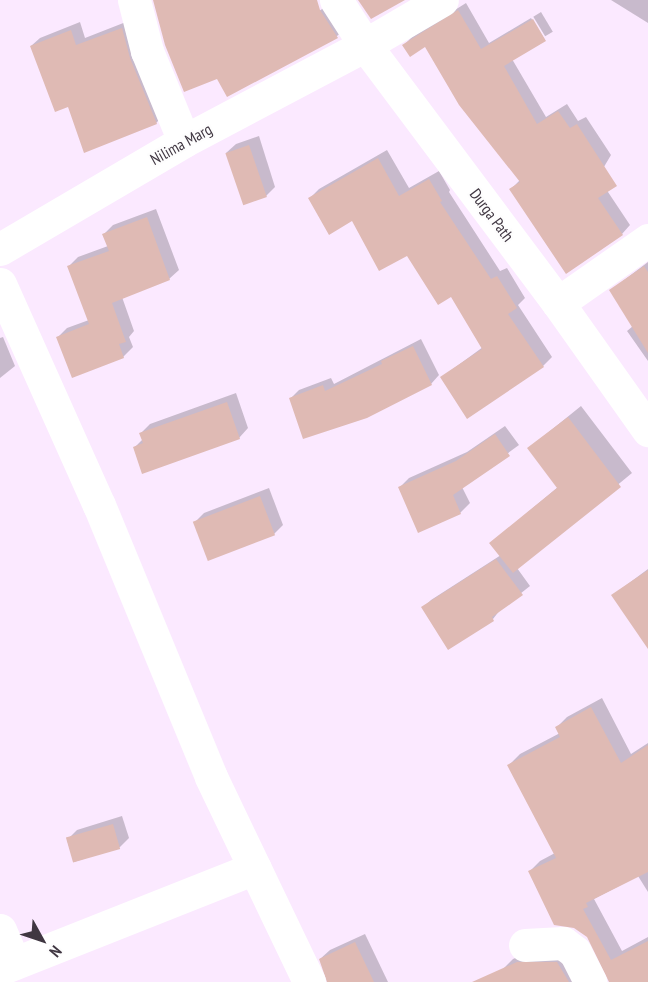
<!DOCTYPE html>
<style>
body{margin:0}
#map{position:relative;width:648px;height:982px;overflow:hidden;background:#fbe9ff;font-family:"PT Sans Narrow",sans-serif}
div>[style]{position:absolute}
.shadow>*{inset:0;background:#0003;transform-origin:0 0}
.building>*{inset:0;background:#dfbab4;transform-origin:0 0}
.street>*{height:33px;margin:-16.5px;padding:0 16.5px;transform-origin:16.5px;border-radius:16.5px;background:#fff}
span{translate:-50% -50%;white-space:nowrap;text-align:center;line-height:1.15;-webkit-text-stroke:4.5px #fdfdfd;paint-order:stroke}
.street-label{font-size:16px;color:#403742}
.north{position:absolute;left:12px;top:910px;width:60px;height:60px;-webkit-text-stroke:4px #fdfdfd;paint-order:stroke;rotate:130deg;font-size:16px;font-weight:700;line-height:24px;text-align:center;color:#403742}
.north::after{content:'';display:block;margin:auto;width:21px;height:27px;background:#403742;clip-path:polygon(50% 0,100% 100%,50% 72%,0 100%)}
</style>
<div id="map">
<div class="shadow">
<i style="clip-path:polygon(155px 0,310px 0,317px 12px,331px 4px,346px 28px,337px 36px,227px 95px,217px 77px)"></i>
<i style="clip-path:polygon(611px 0,648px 0,648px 23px)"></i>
<i style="clip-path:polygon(466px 3px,489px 43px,531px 18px,545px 40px,512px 59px,546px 117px,567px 104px,578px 121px,586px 117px,611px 155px,598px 177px,630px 225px,622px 234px,511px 189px,520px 180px,425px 45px,404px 45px,412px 37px)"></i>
<i style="left:541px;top:12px;width:23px;height:9px;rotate:59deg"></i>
<i style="clip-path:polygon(131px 20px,165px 114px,156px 123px,68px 105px,31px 46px,40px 38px,80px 22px,85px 38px)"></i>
<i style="clip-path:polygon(259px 136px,275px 187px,266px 196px,226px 153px,236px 144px)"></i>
<i style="clip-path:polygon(387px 150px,409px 188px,439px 171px,450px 190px,449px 192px,500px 271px,507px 268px,525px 298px,518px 305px,552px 357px,543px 366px,442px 377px,483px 347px,451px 295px,407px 254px,352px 219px,310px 198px,319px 189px)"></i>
<i style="clip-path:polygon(156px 209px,179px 270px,169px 279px,122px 297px,134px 331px,129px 337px,133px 347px,123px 357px,58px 337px,67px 328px,89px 320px,69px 266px,78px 257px,108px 246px,104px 234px,113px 225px)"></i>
<i style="clip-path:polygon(648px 262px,648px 361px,627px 331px,633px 326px,611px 290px)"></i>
<i style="clip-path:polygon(3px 337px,15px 366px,0 378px,0 338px)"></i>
<i style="clip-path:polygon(421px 339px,439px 375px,431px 384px,291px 398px,299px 390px,331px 378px,334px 384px)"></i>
<i style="clip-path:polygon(236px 393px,248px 428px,239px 438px,135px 447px,143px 439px,141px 433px,150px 424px)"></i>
<i style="clip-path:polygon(581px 406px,632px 473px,517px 568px,530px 586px,500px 610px,493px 619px,423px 608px,431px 600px,501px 555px,491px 543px,558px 487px,529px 448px)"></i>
<i style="clip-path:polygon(505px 426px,519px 445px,462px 487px,470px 503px,460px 513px,400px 487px,409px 478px,467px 452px)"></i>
<i style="clip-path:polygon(269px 488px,283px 525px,274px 534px,195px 522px,204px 513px)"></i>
<i style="clip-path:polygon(648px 569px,648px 615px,613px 595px)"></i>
<i style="clip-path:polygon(602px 698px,631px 754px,648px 743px,648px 892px,638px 876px,594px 899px,622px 951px,648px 937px,648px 982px,610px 982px,588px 936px,530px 871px,540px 861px,555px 853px,509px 765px,520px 754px,560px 733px,557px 727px,567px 717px)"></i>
<i style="clip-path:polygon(122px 816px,129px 838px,120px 847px,74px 862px,67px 840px,77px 830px)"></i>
<i style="clip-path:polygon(365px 934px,388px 982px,330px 982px,320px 959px,330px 950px)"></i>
<i style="clip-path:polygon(529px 952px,568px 952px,585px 982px,508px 982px,503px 969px,513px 959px)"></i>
</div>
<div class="building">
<i style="clip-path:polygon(153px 0,317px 0,320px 10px,338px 38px,227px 97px,217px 79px,184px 92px,165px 45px)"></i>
<i style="clip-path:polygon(358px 0,405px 0,371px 19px)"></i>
<i style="clip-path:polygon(458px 10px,481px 49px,533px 19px,546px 41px,504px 66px,537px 124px,558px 111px,570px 128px,577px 124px,617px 186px,598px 198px,623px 235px,566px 274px,509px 189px,520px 182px,459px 105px,425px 47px,410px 57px,402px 45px)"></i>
<i style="clip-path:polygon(122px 28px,130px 58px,157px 124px,84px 153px,68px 107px,55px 112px,30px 46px,71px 30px,76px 45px)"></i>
<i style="left:249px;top:145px;width:55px;height:25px;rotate:71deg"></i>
<i style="clip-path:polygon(378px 158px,399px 196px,429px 179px,442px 201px,440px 202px,491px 279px,497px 276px,517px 308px,508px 314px,544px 367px,467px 419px,440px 377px,482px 349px,451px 297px,438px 305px,407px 256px,379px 271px,352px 221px,329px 235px,308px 198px)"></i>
<i style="clip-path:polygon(147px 217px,170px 280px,112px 303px,126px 342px,119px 344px,124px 358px,72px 378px,56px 337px,89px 324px,67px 266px,109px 251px,102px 234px)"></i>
<i style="clip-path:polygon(644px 266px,648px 272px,648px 353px,609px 290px)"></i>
<i style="clip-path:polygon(413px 346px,432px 385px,367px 418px,303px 439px,289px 398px,323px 385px,325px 391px,382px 364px,381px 361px)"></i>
<i style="clip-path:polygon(227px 402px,240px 439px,142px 474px,133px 447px,143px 443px,139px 433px)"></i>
<i style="clip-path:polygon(568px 417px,621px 487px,513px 573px,489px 543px,557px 488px,527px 448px)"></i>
<i style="clip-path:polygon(495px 434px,510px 456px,453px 495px,461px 514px,418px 533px,398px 487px,456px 461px)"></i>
<i style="left:260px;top:496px;width:42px;height:72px;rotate:69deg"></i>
<i style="clip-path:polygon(496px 559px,523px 595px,492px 617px,494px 621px,448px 650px,421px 607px)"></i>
<i style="clip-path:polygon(648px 570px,648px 649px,611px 595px)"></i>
<i style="clip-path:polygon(591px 707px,621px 763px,648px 745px,648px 872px,586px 903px,588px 907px,583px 909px,611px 960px,648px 941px,648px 982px,609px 982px,587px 937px,574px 928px,554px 925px,528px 871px,556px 858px,507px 765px,560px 737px,555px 727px)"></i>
<i style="left:113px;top:824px;width:26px;height:49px;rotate:74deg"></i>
<i style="clip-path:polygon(355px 942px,374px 982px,327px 982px,319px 959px)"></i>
<i style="clip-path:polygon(517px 962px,557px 962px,569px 982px,472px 982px)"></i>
</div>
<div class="street">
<i style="left:134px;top:0;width:53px;rotate:75.7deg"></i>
<i style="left:147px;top:51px;width:97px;rotate:67.7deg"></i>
<i style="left:336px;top:0;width:54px;rotate:57.2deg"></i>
<i style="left:365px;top:45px;width:322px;rotate:53.2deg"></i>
<i style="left:558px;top:303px;width:156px;rotate:54.7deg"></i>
<i style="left:0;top:249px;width:213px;rotate:-30.4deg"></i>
<i style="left:184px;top:141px;width:205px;rotate:-27.9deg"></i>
<i style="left:365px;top:45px;width:89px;rotate:-30.3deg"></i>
<i style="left:0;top:284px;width:242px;rotate:65.9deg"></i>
<i style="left:99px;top:505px;width:294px;rotate:67.6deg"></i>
<i style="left:211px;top:777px;width:227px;rotate:64.4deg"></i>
<i style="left:558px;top:303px;width:110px;rotate:-35deg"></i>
<i style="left:0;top:930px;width:36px;rotate:67deg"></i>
<i style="left:525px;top:945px;width:38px;rotate:-3deg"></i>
<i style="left:563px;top:943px;width:15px;rotate:37deg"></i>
<i style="left:575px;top:952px;width:34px;rotate:63deg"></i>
<i style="left:0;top:969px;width:274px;rotate:-21.6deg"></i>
</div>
<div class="street-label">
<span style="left:181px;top:144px;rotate:-29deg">Nilima Marg</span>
<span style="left:492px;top:215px;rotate:53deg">Durga Path</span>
</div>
<div class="north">N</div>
</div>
